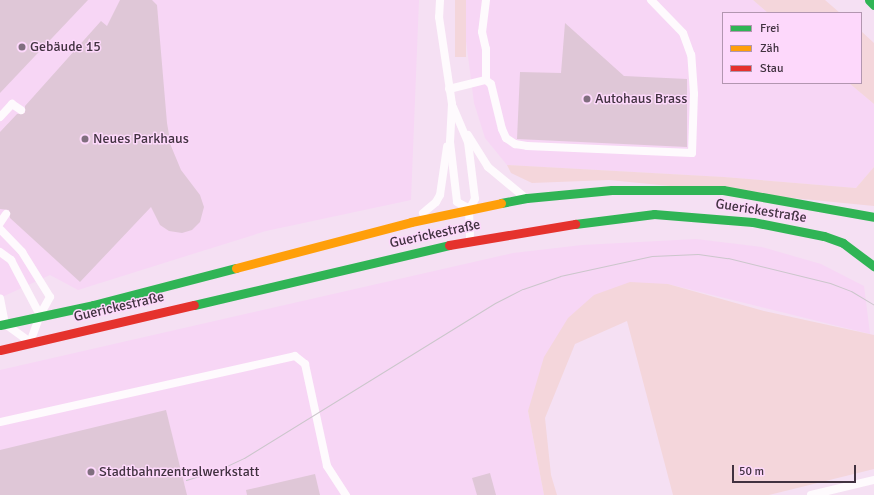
<!DOCTYPE html>
<meta charset="utf-8">
<style>
body{margin:0}
#map{position:relative;width:874px;height:495px;overflow:hidden;background:#f5e0f3;font-family:Signika,sans-serif}
div>[style]{position:absolute}
.built>*{inset:0;background:#f7d6f5}
.green>*{inset:0;background:#f4d6db;transform-origin:0 0}
.building>*{inset:0;background:#dfc7d7}
.lane>*{height:8px;margin:-4px;padding:0 4px;transform-origin:4px;border-radius:4px;background:#fefafd}
.fast>*{height:9px;margin:-4.5px;padding:0 4.5px;transform-origin:4.5px;border-radius:4.5px;background:#30b455}
.slow>*{height:9px;margin:-4.5px;padding:0 4.5px;transform-origin:4.5px;border-radius:4.5px;background:#ff9f0a}
.jam>*{height:9px;margin:-4.5px;padding:0 4.5px;transform-origin:4.5px;border-radius:4.5px;background:#e5322d}
.tram>*{height:1px;margin:-0.5px;padding:0 0.5px;transform-origin:0.5px;border-radius:0.5px;background:#cbc6cb}
.dots>*{width:11px;height:11px;translate:-50% -50%;box-sizing:border-box;border:2px solid #fdd8fb;border-radius:50%}
span{translate:-50% -50%;white-space:nowrap;text-align:center;line-height:1.15;-webkit-text-stroke:3px #fdd8fb;paint-order:stroke}
.poi-label{font-size:14px;color:#413240}
.left{translate:0 -50%;text-align:left}
.street-label{font-size:14px;color:#413240}
.legend{position:absolute;left:722px;top:12px;width:140px;height:72px;box-sizing:border-box;background:#fdd8fb;border:1px solid #b296b0;margin:0;padding:5px 7px;list-style:none;font-size:12px;color:#413240}
.legend li{display:flex;align-items:center;gap:8px;height:20px}
.legend b{width:20px;border:1px solid #b296b0}
.scale{position:absolute;left:732px;top:465px;width:124px;height:18px;box-sizing:border-box;border:2px solid #413240;border-top:0;padding-left:5px;font-size:12px;line-height:14px;white-space:nowrap;color:#413240;-webkit-text-stroke:3px #fdd8fb;paint-order:stroke}
</style>
<div id="map">
<div class="built">
<i style="clip-path:polygon(0 0,419px 0,411px 200px,266px 231px,78px 290px,50px 275px,0 298px)"></i>
<i style="clip-path:polygon(466px 0,753px 0,768px 13px,723px 13px,723px 83px,849px 83px,874px 104px,874px 167px,856px 188px,724px 177px,507px 165px,485px 138px,474px 103px,465px 33px)"></i>
<i style="clip-path:polygon(696px 239px,762px 247px,821px 264px,864px 286px,870px 334px,668px 284px,594px 295px,528px 411px,544px 495px,0 495px,0 370px,513px 253px,582px 245px)"></i>
</div>
<div class="green">
<i style="left:455px;top:0;width:11px;height:57px"></i>
<i style="clip-path:polygon(753px 0,825px 0,840px 13px,768px 13px)"></i>
<i style="clip-path:polygon(861px 31px,874px 43px,874px 104px,849px 83px,861px 83px)"></i>
<i style="clip-path:polygon(507px 165px,724px 177px,856px 188px,874px 167px,874px 206px,609px 180px,532px 183px,511px 173px)"></i>
<i style="clip-path:polygon(630px 282px,668px 284px,764px 311px,874px 335px,874px 469px,769px 495px,673px 495px,627px 321px,575px 344px,545px 418px,551px 475px,557px 495px,544px 495px,528px 411px,544px 357px,568px 318px,594px 295px)"></i>
</div>
<div class="building">
<i style="clip-path:polygon(0 0,88px 0,0 93px)"></i>
<i style="clip-path:polygon(120px 0,152px 0,157px 5px,167px 123px,171px 146px,181px 170px,200px 195px,204px 207px,200px 222px,192px 230px,182px 233px,169px 231px,160px 225px,151px 207px,80px 282px,10px 218px,9px 210px,0 209px,0 132px,17px 114px,25px 113px,25px 106px,101px 21px,107px 26px)"></i>
<i style="clip-path:polygon(565px 23px,624px 76px,687px 79px,687px 147px,517px 139px,520px 72px,561px 73px)"></i>
<i style="clip-path:polygon(166px 410px,187px 495px,0 495px,0 450px)"></i>
<i style="clip-path:polygon(490px 473px,496px 495px,477px 495px,472px 478px)"></i>
<i style="clip-path:polygon(315px 474px,320px 495px,247px 495px,246px 490px)"></i>
</div>
<div class="lane">
<i style="left:440px;top:0;width:17px;rotate:93deg"></i>
<i style="left:439px;top:17px;width:88px;rotate:81.5deg"></i>
<i style="left:452px;top:104px;width:38px;rotate:93deg"></i>
<i style="left:450px;top:142px;width:60px;rotate:83.3deg"></i>
<i style="left:457px;top:202px;width:10px;rotate:29deg"></i>
<i style="left:486px;top:0;width:32px;rotate:97deg"></i>
<i style="left:482px;top:32px;width:17px;rotate:77deg"></i>
<i style="left:486px;top:49px;width:31px;rotate:90deg"></i>
<i style="left:486px;top:80px;width:6px;rotate:39deg"></i>
<i style="left:491px;top:84px;width:46px;rotate:76.3deg"></i>
<i style="left:502px;top:129px;width:10px;rotate:66deg"></i>
<i style="left:506px;top:138px;width:11px;rotate:34deg"></i>
<i style="left:515px;top:144px;width:12px;rotate:9deg"></i>
<i style="left:527px;top:146px;width:165px;rotate:2.4deg"></i>
<i style="left:692px;top:153px;width:59px;rotate:-88.1deg"></i>
<i style="left:694px;top:94px;width:39px;rotate:-94deg"></i>
<i style="left:691px;top:55px;width:23px;rotate:-110deg"></i>
<i style="left:683px;top:33px;width:46px;rotate:-134.1deg"></i>
<i style="left:449px;top:89px;width:38px;rotate:-14deg"></i>
<i style="left:453px;top:107px;width:38px;rotate:67deg"></i>
<i style="left:468px;top:142px;width:57px;rotate:83deg"></i>
<i style="left:475px;top:199px;width:13px;rotate:119deg"></i>
<i style="left:469px;top:210px;width:30px;rotate:88deg"></i>
<i style="left:0;top:117px;width:18px;rotate:-47deg"></i>
<i style="left:12px;top:104px;width:11px;rotate:34deg"></i>
<i style="left:468px;top:135px;width:38px;rotate:58deg"></i>
<i style="left:488px;top:167px;width:45px;rotate:39.6deg"></i>
<i style="left:423px;top:213px;width:17px;rotate:-40deg"></i>
<i style="left:436px;top:202px;width:8px;rotate:-60deg"></i>
<i style="left:440px;top:195px;width:49px;rotate:-81.7deg"></i>
<i style="left:0;top:223px;width:11px;rotate:-56deg"></i>
<i style="left:0;top:229px;width:32px;rotate:46deg"></i>
<i style="left:22px;top:252px;width:53px;rotate:58.1deg"></i>
<i style="left:50px;top:297px;width:18px;rotate:119deg"></i>
<i style="left:0;top:252px;width:14px;rotate:36deg"></i>
<i style="left:11px;top:260px;width:62px;rotate:62.2deg"></i>
<i style="left:40px;top:315px;width:29px;rotate:110deg"></i>
<i style="left:30px;top:342px;width:31px;rotate:-144deg"></i>
<i style="left:5px;top:324px;width:26px;rotate:-101deg"></i>
<i style="left:0;top:422px;width:302px;rotate:-12.6deg"></i>
<i style="left:295px;top:356px;width:13px;rotate:39deg"></i>
<i style="left:305px;top:364px;width:104px;rotate:77.8deg"></i>
<i style="left:327px;top:466px;width:35px;rotate:57deg"></i>
<i style="left:811px;top:495px;width:65px;rotate:-13.4deg"></i>
</div>
<div class="fast">
<i style="left:869px;top:0;width:7px;rotate:45deg"></i>
<i style="left:501px;top:203px;width:26px;rotate:-11deg"></i>
<i style="left:527px;top:198px;width:85px;rotate:-5.4deg"></i>
<i style="left:612px;top:190px;width:111px"></i>
<i style="left:723px;top:190px;width:153px;rotate:10.1deg"></i>
<i style="left:575px;top:224px;width:80px;rotate:-7.2deg"></i>
<i style="left:654px;top:214px;width:99px;rotate:4.6deg"></i>
<i style="left:753px;top:222px;width:72px;rotate:11.2deg"></i>
<i style="left:824px;top:236px;width:20px;rotate:20deg"></i>
<i style="left:843px;top:243px;width:39px;rotate:37deg"></i>
<i style="left:194px;top:305px;width:262px;rotate:-13.2deg"></i>
<i style="left:0;top:325px;width:95px;rotate:-12.1deg"></i>
<i style="left:93px;top:305px;width:148px;rotate:-14.5deg"></i>
</div>
<div class="slow">
<i style="left:236px;top:268px;width:181px;rotate:-14.7deg"></i>
<i style="left:411px;top:222px;width:92px;rotate:-11.9deg"></i>
</div>
<div class="jam">
<i style="left:449px;top:245px;width:128px;rotate:-9.5deg"></i>
<i style="left:0;top:350px;width:199px;rotate:-13.1deg"></i>
</div>
<div class="tram">
<i style="left:186px;top:480px;width:31px;rotate:-17deg"></i>
<i style="left:216px;top:471px;width:31px;rotate:-25deg"></i>
<i style="left:244px;top:458px;width:295px;rotate:-31.7deg"></i>
<i style="left:495px;top:303px;width:31px;rotate:-27deg"></i>
<i style="left:523px;top:289px;width:39px;rotate:-19deg"></i>
<i style="left:560px;top:276px;width:94px;rotate:-12.3deg"></i>
<i style="left:652px;top:256px;width:46px;rotate:-2.5deg"></i>
<i style="left:698px;top:254px;width:30px;rotate:8deg"></i>
<i style="left:728px;top:258px;width:105px;rotate:13.8deg"></i>
<i style="left:830px;top:283px;width:22px;rotate:21deg"></i>
<i style="left:851px;top:291px;width:27px;rotate:31deg"></i>
</div>
<div class="dots">
<i style="left:22px;top:47px;background:#806f7f"></i>
<i style="left:587px;top:99px;background:#806f7f"></i>
<i style="left:85px;top:139px;background:#806f7f"></i>
<i style="left:91px;top:472px;background:#806f7f"></i>
</div>
<div class="poi-label">
<span class="left" style="left:30px;top:47px">Gebäude 15</span>
<span class="left" style="left:595px;top:99px">Autohaus Brass</span>
<span class="left" style="left:93px;top:139px">Neues Parkhaus</span>
<span class="left" style="left:99px;top:472px">Stadtbahnzentralwerkstatt</span>
</div>
<div class="street-label">
<span style="left:761px;top:211px;rotate:9deg">Guerickestraße</span>
<span style="left:435px;top:234px;rotate:-12deg">Guerickestraße</span>
<span style="left:119px;top:307px;rotate:-13deg">Guerickestraße</span>
</div>
<ul class="legend">
<li><b style="height:5px;background:#30b455"></b>Frei</li>
<li><b style="height:5px;background:#ff9f0a"></b>Zäh</li>
<li><b style="height:5px;background:#e5322d"></b>Stau</li>
</ul>
<div class="scale">50 m</div>
</div>
